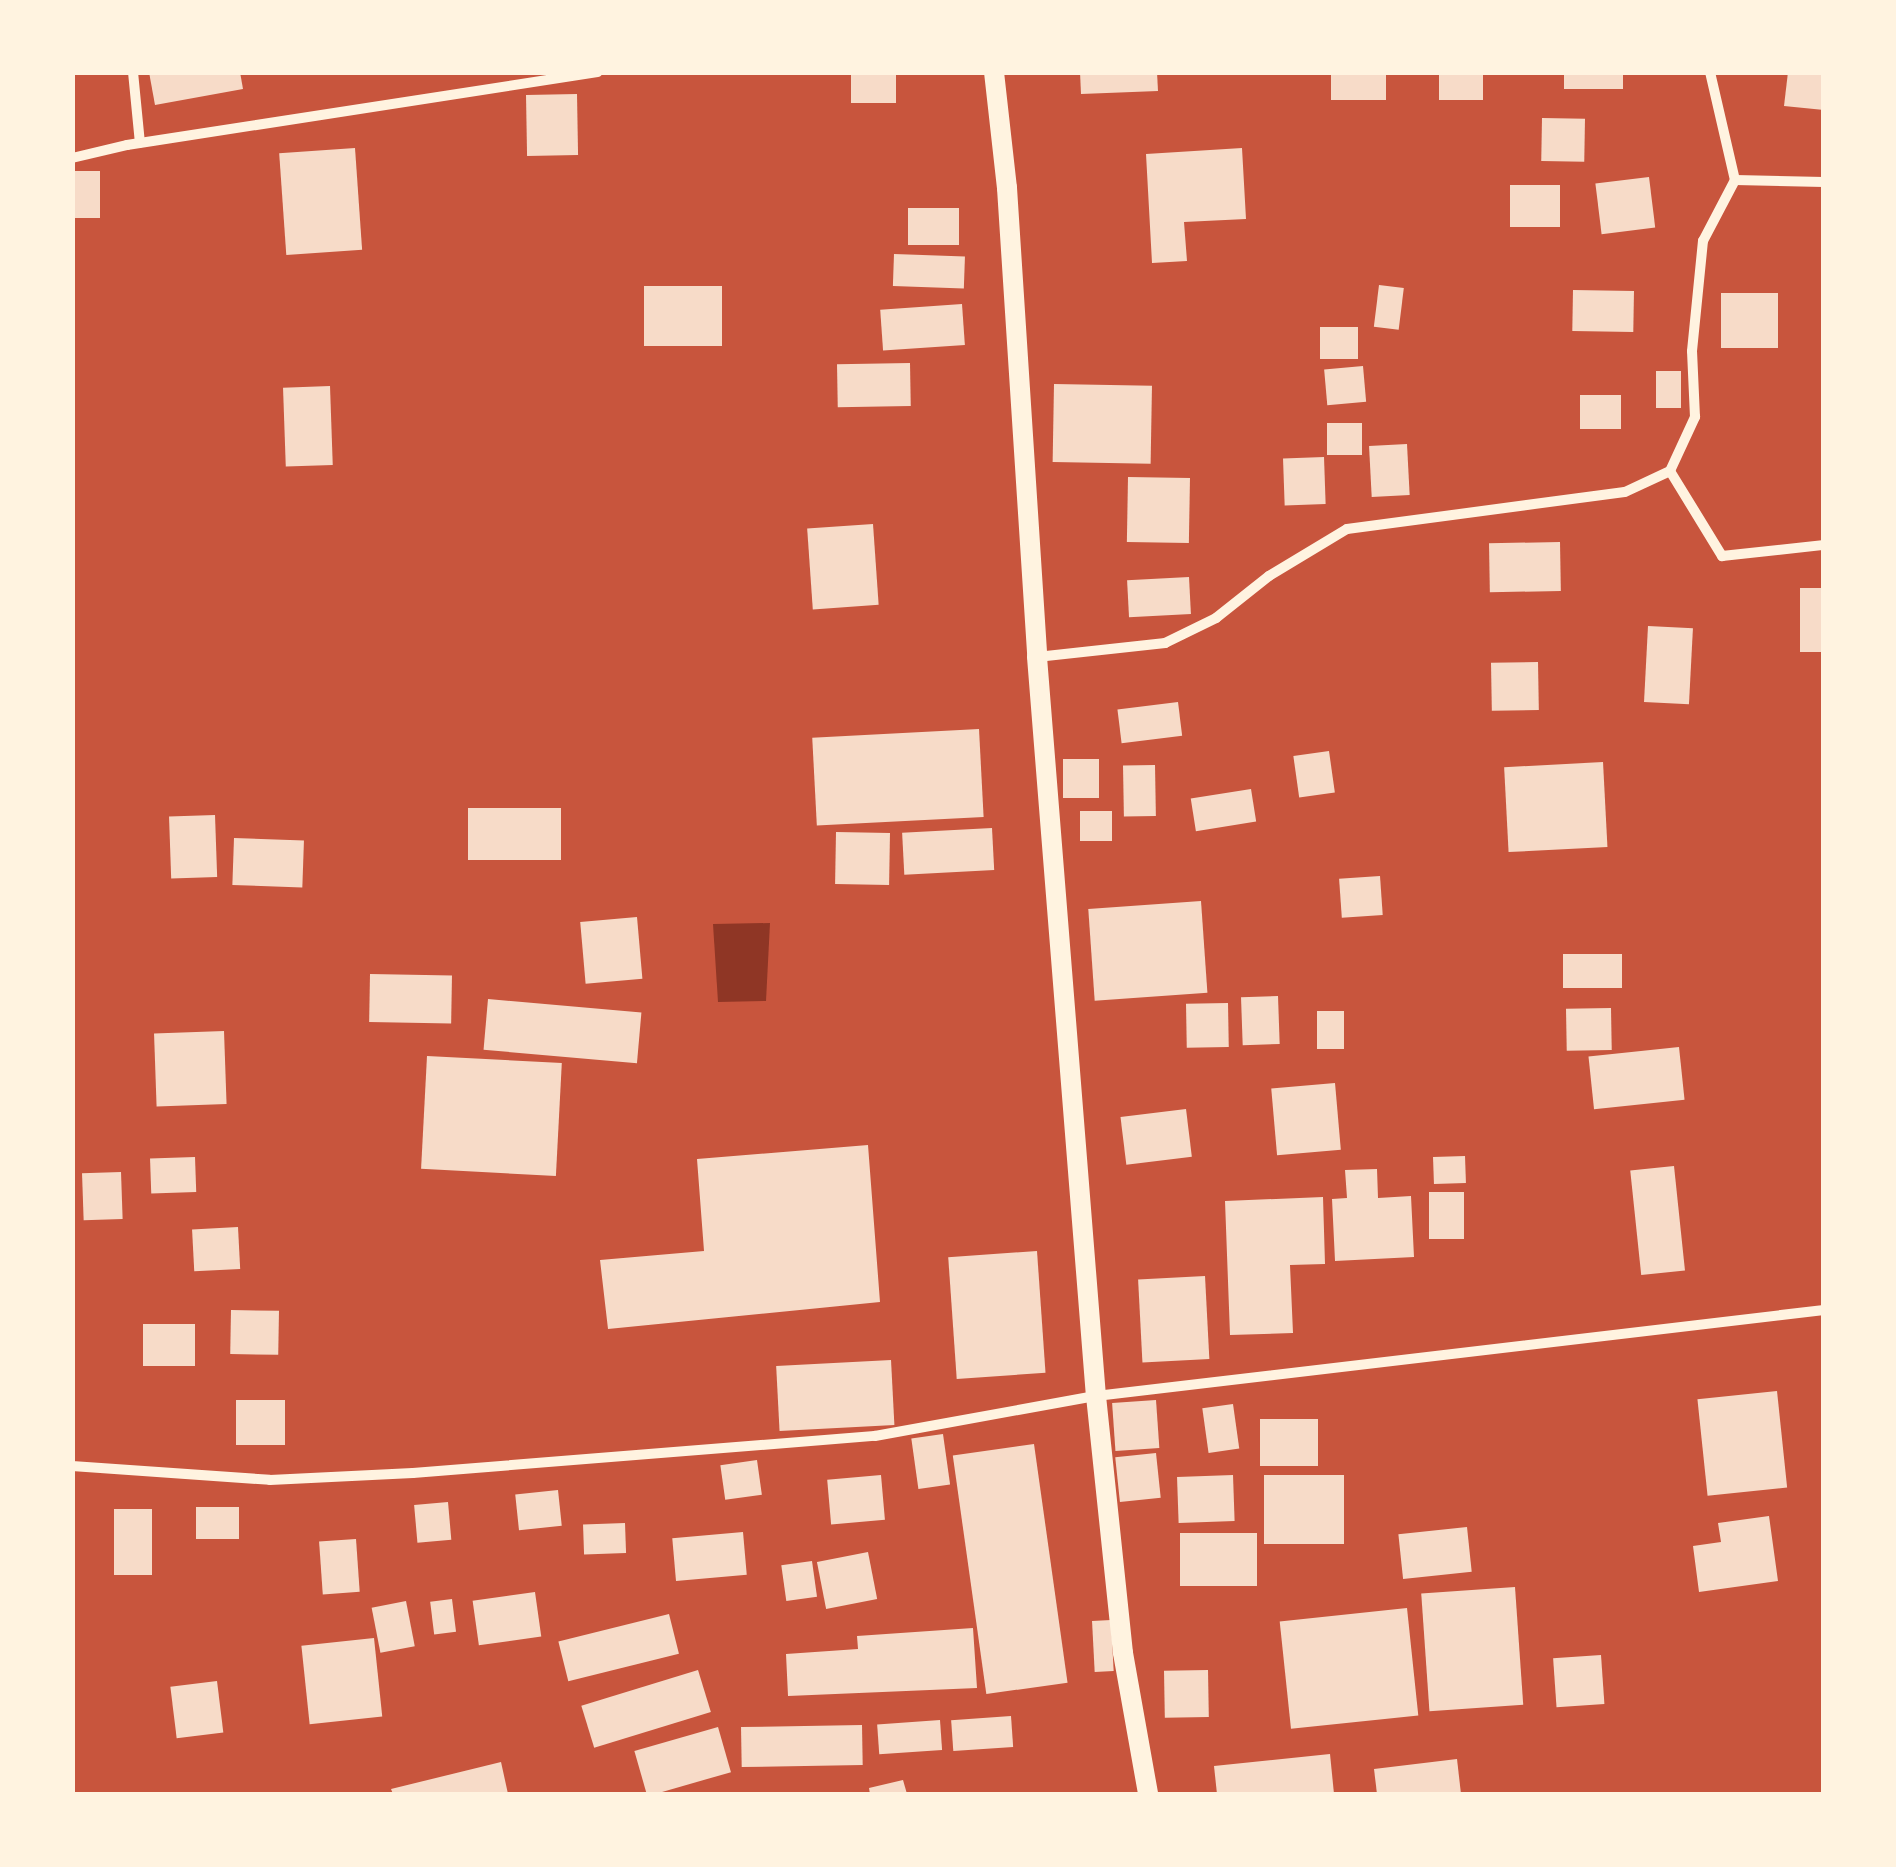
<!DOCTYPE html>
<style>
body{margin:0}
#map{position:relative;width:1896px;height:1867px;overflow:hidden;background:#c8553d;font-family:Lato,sans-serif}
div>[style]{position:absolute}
.water>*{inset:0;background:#8f3625}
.building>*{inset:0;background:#f7dbc8;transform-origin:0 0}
.minor>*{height:10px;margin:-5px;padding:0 5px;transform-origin:5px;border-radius:5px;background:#fff3e0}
.secondary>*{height:20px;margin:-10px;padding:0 10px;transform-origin:10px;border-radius:10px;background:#fff3e0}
span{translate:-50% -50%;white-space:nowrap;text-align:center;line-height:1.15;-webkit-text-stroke:10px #fff3e0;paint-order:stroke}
.frame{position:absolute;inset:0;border:75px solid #fff3e0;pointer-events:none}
</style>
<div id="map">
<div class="water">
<i style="clip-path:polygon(770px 923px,766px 1001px,718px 1002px,713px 924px)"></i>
</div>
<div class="building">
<i style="clip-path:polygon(149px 72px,240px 72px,243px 89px,155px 105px)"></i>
<i style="left:851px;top:72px;width:45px;height:31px"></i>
<i style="clip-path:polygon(1080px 72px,1157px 72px,1158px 91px,1081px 94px)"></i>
<i style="left:1331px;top:72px;width:55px;height:28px"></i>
<i style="left:1439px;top:72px;width:44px;height:28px"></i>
<i style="left:1564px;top:72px;width:59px;height:17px"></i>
<i style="clip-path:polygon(1788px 72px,1824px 72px,1824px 110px,1784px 106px)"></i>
<i style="left:577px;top:94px;width:61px;height:51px;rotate:89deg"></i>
<i style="left:1542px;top:118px;width:43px;height:43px;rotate:1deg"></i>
<i style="left:355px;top:148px;width:102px;height:76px;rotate:86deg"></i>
<i style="clip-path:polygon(1242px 148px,1246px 219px,1184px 222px,1187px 261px,1152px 263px,1146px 154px)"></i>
<i style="left:72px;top:171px;width:28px;height:47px"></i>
<i style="left:1649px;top:177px;width:51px;height:54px;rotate:83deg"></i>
<i style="left:1510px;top:185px;width:50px;height:42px"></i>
<i style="left:908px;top:208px;width:51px;height:37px"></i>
<i style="left:894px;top:254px;width:71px;height:32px;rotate:2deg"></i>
<i style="left:1379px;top:285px;width:25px;height:42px;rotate:7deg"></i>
<i style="left:644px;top:286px;width:78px;height:60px"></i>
<i style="left:1573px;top:290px;width:61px;height:41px;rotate:1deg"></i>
<i style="left:1721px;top:293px;width:57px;height:55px"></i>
<i style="left:962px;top:304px;width:41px;height:82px;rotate:86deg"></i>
<i style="left:1320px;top:327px;width:38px;height:32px"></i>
<i style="left:910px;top:363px;width:43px;height:73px;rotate:89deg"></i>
<i style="left:1363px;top:366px;width:36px;height:39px;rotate:85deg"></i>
<i style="left:1656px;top:371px;width:25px;height:37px"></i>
<i style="left:1054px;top:384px;width:98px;height:78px;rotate:1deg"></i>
<i style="left:330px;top:386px;width:79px;height:47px;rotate:88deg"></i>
<i style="left:1580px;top:395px;width:41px;height:34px"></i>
<i style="left:1327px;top:423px;width:35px;height:32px"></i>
<i style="left:1407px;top:444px;width:51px;height:38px;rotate:87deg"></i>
<i style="left:1324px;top:457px;width:47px;height:41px;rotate:88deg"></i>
<i style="left:1128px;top:477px;width:62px;height:65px;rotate:1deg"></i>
<i style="left:873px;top:524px;width:81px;height:66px;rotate:86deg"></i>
<i style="left:1560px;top:542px;width:49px;height:71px;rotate:89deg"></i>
<i style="left:1189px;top:577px;width:37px;height:62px;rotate:87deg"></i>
<i style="left:1800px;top:588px;width:24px;height:64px"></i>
<i style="left:1648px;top:626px;width:45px;height:76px;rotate:3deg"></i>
<i style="left:1538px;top:662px;width:48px;height:47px;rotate:89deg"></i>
<i style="left:1178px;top:702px;width:34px;height:61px;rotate:83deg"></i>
<i style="left:979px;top:729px;width:88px;height:167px;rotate:87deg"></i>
<i style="left:1329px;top:751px;width:42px;height:36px;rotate:82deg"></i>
<i style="left:1063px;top:759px;width:36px;height:39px"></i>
<i style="left:1603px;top:762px;width:85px;height:99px;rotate:87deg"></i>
<i style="left:1155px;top:765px;width:51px;height:32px;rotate:89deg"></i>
<i style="left:1251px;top:789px;width:33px;height:61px;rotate:81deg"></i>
<i style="left:468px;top:808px;width:93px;height:52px"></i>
<i style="left:1080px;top:811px;width:32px;height:30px"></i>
<i style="left:215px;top:815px;width:62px;height:46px;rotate:88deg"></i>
<i style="left:992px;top:828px;width:42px;height:90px;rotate:87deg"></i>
<i style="left:836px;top:832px;width:54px;height:52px;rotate:1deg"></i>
<i style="left:234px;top:838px;width:70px;height:47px;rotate:2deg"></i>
<i style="left:1380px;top:876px;width:39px;height:41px;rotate:86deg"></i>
<i style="left:1201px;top:901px;width:92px;height:113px;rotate:86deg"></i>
<i style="left:637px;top:917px;width:62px;height:57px;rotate:85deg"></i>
<i style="left:1563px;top:954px;width:59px;height:34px"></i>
<i style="left:370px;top:974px;width:82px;height:48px;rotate:1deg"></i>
<i style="left:1278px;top:996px;width:48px;height:37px;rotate:88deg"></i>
<i style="left:488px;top:999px;width:154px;height:51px;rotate:5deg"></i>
<i style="left:1228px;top:1003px;width:44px;height:42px;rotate:89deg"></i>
<i style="left:1611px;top:1008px;width:42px;height:45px;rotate:89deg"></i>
<i style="left:1317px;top:1011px;width:27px;height:38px"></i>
<i style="left:224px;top:1031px;width:73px;height:70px;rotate:88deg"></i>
<i style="left:1679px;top:1047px;width:53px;height:91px;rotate:84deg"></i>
<i style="left:427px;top:1056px;width:135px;height:113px;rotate:3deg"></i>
<i style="left:1335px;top:1083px;width:67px;height:64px;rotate:85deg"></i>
<i style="left:1186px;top:1109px;width:48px;height:66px;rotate:83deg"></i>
<i style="clip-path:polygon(868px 1145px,880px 1302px,608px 1329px,600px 1260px,704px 1251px,697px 1159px)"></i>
<i style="left:1465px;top:1156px;width:27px;height:32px;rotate:88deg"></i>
<i style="left:195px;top:1157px;width:35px;height:45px;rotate:88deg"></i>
<i style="left:1674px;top:1166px;width:105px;height:44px;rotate:84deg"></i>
<i style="clip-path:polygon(1377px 1169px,1378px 1198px,1411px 1196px,1414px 1257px,1335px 1261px,1332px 1199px,1347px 1198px,1345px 1170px)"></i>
<i style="left:121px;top:1172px;width:47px;height:39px;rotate:88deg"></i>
<i style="left:1429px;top:1192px;width:35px;height:47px"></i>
<i style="clip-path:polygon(1323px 1197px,1325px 1264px,1290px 1265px,1293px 1333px,1230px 1335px,1225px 1201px)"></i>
<i style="left:238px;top:1227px;width:42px;height:46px;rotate:87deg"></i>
<i style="left:1037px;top:1251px;width:122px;height:89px;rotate:86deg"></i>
<i style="left:1205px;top:1276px;width:83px;height:67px;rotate:87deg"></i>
<i style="left:231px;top:1310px;width:48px;height:44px;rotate:1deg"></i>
<i style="left:143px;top:1324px;width:52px;height:42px"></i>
<i style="left:891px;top:1360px;width:65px;height:115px;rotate:87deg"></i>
<i style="left:1777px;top:1391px;width:97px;height:80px;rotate:84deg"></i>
<i style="left:236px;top:1400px;width:49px;height:45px"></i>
<i style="left:1156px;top:1400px;width:48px;height:44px;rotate:86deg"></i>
<i style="left:1233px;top:1404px;width:45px;height:31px;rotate:82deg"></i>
<i style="left:1318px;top:1419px;width:47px;height:58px;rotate:90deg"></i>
<i style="left:943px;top:1434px;width:51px;height:32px;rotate:82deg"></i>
<i style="left:1034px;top:1444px;width:241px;height:82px;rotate:82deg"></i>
<i style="left:1156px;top:1453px;width:45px;height:41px;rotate:84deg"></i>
<i style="left:757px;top:1460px;width:35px;height:37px;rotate:82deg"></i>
<i style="left:881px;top:1475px;width:45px;height:54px;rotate:85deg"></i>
<i style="left:1233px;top:1475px;width:46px;height:56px;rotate:88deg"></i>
<i style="left:1264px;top:1475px;width:80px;height:69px"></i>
<i style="left:558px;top:1490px;width:36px;height:43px;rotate:84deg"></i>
<i style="left:448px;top:1502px;width:38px;height:34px;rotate:85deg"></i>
<i style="left:196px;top:1507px;width:43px;height:32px"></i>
<i style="left:114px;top:1509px;width:38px;height:66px"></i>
<i style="clip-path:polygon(1769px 1516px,1778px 1581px,1699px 1592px,1693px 1546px,1721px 1542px,1718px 1523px)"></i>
<i style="left:625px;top:1523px;width:30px;height:42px;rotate:88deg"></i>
<i style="left:1467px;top:1527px;width:45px;height:69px;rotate:84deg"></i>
<i style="left:743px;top:1532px;width:43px;height:71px;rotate:85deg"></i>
<i style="left:1180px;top:1533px;width:77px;height:53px"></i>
<i style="left:356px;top:1539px;width:53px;height:37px;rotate:86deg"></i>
<i style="left:868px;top:1552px;width:48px;height:52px;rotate:79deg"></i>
<i style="left:812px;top:1561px;width:36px;height:31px;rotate:82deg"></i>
<i style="left:1515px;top:1587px;width:118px;height:94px;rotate:86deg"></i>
<i style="left:535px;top:1592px;width:45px;height:63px;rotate:82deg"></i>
<i style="left:452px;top:1599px;width:33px;height:22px;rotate:83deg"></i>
<i style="left:406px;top:1601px;width:46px;height:35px;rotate:79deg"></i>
<i style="left:1407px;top:1608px;width:108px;height:128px;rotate:84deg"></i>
<i style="left:669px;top:1614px;width:41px;height:114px;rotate:76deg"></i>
<i style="left:1111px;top:1620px;width:51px;height:19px;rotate:87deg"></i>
<i style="clip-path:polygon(973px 1628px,977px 1688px,788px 1696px,786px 1654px,858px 1649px,857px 1636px)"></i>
<i style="left:374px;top:1638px;width:79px;height:73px;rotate:84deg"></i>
<i style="left:1601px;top:1655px;width:49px;height:48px;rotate:86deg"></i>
<i style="left:698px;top:1670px;width:44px;height:122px;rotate:73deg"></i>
<i style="left:1208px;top:1670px;width:47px;height:44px;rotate:89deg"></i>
<i style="left:217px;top:1681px;width:52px;height:47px;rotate:83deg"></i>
<i style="left:1011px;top:1716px;width:31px;height:60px;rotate:86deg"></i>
<i style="left:940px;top:1720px;width:30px;height:63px;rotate:86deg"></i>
<i style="left:862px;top:1725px;width:40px;height:121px;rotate:89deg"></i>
<i style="left:718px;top:1727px;width:47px;height:87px;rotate:74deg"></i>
<i style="clip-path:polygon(1330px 1754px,1334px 1794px,1217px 1794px,1214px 1766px)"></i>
<i style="clip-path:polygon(1457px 1759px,1461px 1794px,1377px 1794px,1374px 1769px)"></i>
<i style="clip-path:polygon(501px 1762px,508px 1794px,393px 1794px,391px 1789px)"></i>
<i style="clip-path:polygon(903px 1780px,907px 1794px,870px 1794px,869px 1788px)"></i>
</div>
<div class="minor">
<i style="left:133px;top:72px;width:71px;rotate:84.4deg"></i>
<i style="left:1710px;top:72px;width:111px;rotate:77deg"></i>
<i style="left:72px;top:158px;width:57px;rotate:-13.3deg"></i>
<i style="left:127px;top:145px;width:476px;rotate:-8.8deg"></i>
<i style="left:1670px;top:471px;width:100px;rotate:58.5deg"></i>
<i style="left:1722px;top:556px;width:103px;rotate:-6.2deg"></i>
<i style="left:1037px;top:657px;width:129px;rotate:-6.2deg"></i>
<i style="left:1165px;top:643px;width:57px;rotate:-26.1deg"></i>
<i style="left:1216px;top:618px;width:68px;rotate:-38.4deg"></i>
<i style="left:1269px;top:576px;width:91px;rotate:-31.1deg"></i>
<i style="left:1347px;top:529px;width:280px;rotate:-7.6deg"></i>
<i style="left:1625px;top:492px;width:50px;rotate:-25deg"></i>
<i style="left:1670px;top:471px;width:60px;rotate:-65.2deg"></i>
<i style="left:1695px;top:417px;width:66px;rotate:-92.6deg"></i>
<i style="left:1692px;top:351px;width:111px;rotate:-84.3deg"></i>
<i style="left:1703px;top:241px;width:69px;rotate:-62.3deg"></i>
<i style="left:1735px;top:180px;width:89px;rotate:1.3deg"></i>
<i style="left:72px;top:1466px;width:198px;rotate:4deg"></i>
<i style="left:270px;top:1480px;width:143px;rotate:-2.8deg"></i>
<i style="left:413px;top:1473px;width:463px;rotate:-4.6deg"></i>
<i style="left:875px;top:1436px;width:225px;rotate:-10.3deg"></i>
<i style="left:1096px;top:1396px;width:733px;rotate:-6.74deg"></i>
</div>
<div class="secondary">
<i style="left:994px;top:72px;width:117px;rotate:83.6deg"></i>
<i style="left:1007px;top:188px;width:470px;rotate:86.3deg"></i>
<i style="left:1037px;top:657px;width:741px;rotate:85.44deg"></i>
<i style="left:1096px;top:1396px;width:258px;rotate:84deg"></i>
<i style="left:1123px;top:1653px;width:143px;rotate:79.9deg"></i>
</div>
<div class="frame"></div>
</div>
